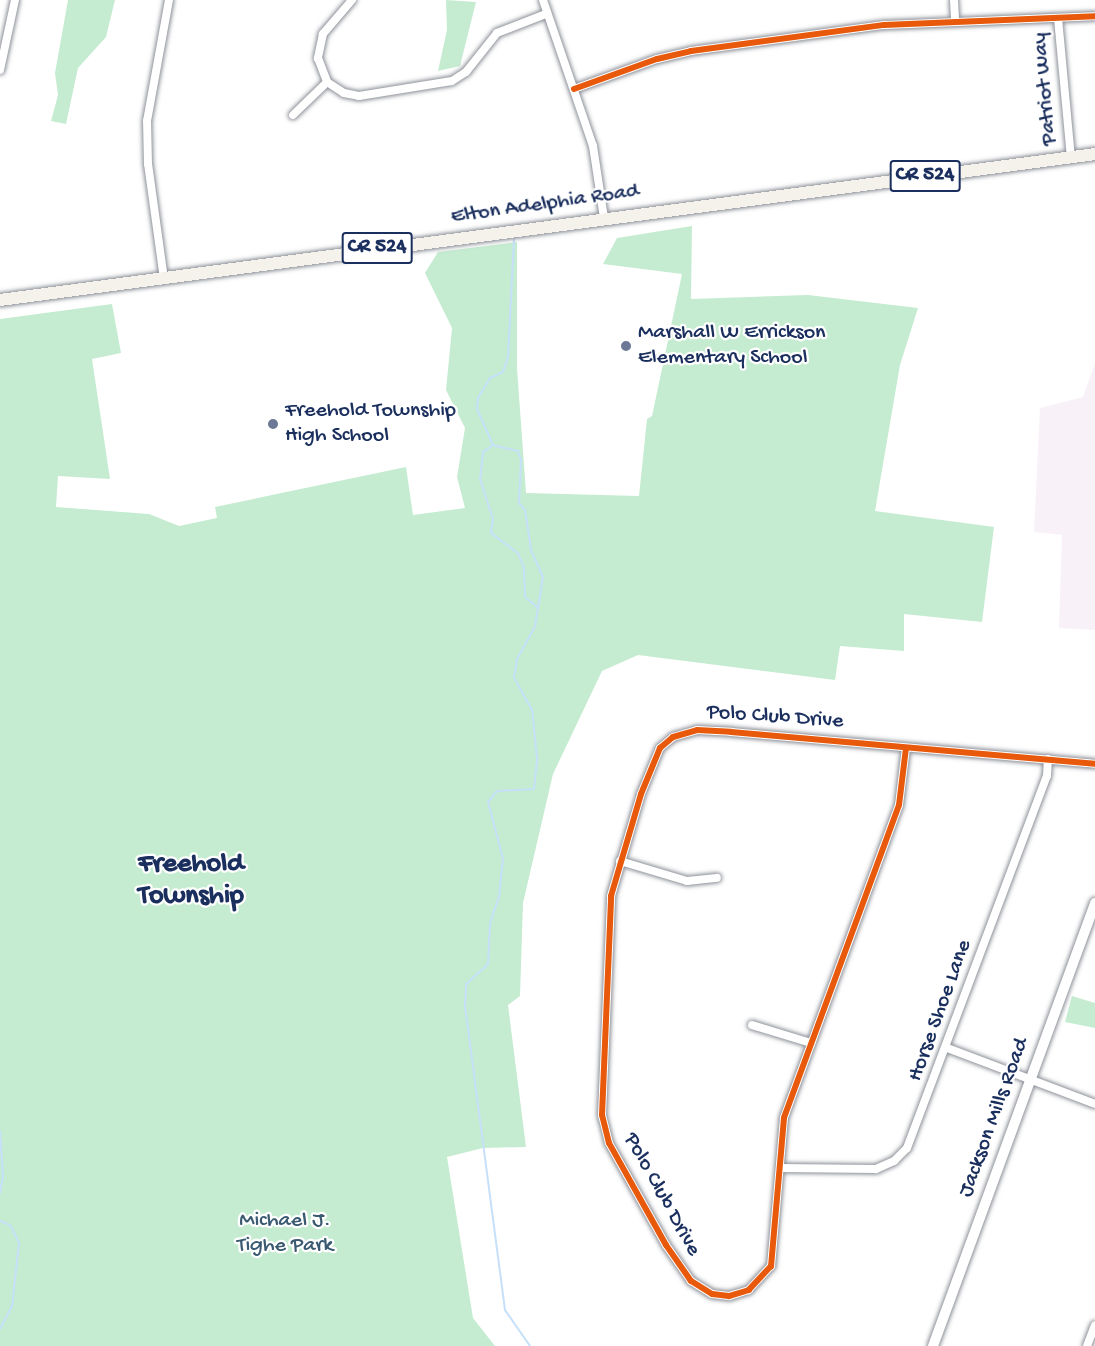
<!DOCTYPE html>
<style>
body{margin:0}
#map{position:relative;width:1095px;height:1346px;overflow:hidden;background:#fff;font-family:"Gochi Hand",sans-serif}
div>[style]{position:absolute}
.built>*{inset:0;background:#f8f2f8}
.green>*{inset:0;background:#c5ecd1}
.stream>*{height:2px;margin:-1px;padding:0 1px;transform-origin:1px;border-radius:1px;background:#c6e0f9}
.roads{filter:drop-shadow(0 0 2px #8e929a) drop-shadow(0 0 2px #8e929a)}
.street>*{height:8px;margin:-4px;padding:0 4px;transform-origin:4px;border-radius:4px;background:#fff}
.secondary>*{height:10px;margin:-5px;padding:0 5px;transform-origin:5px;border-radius:5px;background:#fff}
.primary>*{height:12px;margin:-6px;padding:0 6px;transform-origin:6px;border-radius:6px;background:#f5f1eb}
.cycleway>*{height:6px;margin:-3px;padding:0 3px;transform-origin:3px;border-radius:3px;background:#e8590c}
.dots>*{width:16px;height:16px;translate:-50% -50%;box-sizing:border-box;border:3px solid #fff;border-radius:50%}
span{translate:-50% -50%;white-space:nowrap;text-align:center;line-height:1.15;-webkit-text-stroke:4.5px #fff;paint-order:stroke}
.shield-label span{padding:2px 4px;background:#fff;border:2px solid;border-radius:4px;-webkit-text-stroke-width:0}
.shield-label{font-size:21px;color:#1b2f5e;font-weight:700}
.street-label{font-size:22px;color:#1b2f5e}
.poi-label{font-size:22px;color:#1b2f5e}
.left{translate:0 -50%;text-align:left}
.park-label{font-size:22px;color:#3a5a71}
.district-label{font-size:28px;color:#1b2f5e;font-weight:700}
</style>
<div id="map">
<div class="built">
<i style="clip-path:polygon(1095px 363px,1095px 630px,1059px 628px,1062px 535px,1034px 532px,1040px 408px,1083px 397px)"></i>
</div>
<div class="green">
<i style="clip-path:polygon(68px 0,115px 0,106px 37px,78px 68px,66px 124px,51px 121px,58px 95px,55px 73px)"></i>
<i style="clip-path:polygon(446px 0,476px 2px,460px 66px,438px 71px,447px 30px)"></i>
<i style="clip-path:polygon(692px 226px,691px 299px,808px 295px,918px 308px,900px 365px,875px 511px,994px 527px,982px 622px,904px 614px,904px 651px,840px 646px,835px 680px,638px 655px,602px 671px,553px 774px,523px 903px,520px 996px,508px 1005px,526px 1147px,483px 1148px,447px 1157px,473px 1318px,495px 1346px,0 1346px,0 319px,112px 304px,121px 353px,92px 359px,110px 479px,58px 476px,56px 507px,149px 514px,179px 526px,217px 518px,215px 507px,406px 467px,413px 515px,465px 508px,457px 477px,465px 428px,446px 390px,452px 328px,425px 273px,438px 252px,517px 242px,517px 368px,526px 493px,639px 496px,647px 419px,652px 416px,682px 274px,603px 264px,617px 238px)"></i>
<i style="clip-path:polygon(1072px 996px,1095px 1003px,1095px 1028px,1065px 1022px)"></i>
</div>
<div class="stream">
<i style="left:493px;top:445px;width:39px;rotate:-114deg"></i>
<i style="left:477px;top:409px;width:11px;rotate:-85deg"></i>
<i style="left:478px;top:398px;width:23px;rotate:-59deg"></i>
<i style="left:490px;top:378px;width:14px;rotate:-25deg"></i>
<i style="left:503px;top:372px;width:16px;rotate:-72deg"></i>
<i style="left:508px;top:357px;width:118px;rotate:-87.1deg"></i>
<i style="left:0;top:1131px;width:46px;rotate:86.3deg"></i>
<i style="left:3px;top:1177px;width:16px;rotate:101deg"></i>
<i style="left:0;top:1221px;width:11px;rotate:22deg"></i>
<i style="left:10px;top:1225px;width:20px;rotate:63deg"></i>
<i style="left:19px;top:1243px;width:63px;rotate:96.3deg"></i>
<i style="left:12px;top:1306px;width:26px;rotate:118deg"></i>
<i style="left:530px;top:1346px;width:44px;rotate:-124.8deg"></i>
<i style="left:505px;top:1310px;width:307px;rotate:-97.5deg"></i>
<i style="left:465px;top:1006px;width:22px;rotate:-87deg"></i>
<i style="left:466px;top:984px;width:30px;rotate:-42deg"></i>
<i style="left:488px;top:964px;width:41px;rotate:-87.2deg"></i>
<i style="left:490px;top:923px;width:28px;rotate:-71deg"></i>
<i style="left:499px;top:897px;width:38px;rotate:-84deg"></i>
<i style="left:503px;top:859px;width:59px;rotate:-104.7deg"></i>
<i style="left:488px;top:802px;width:14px;rotate:-51deg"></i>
<i style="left:497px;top:791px;width:37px;rotate:-3deg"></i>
<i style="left:534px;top:789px;width:31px;rotate:-84deg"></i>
<i style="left:537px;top:758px;width:48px;rotate:-95.9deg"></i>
<i style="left:532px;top:710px;width:37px;rotate:-119deg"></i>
<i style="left:514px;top:678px;width:19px;rotate:-81deg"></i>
<i style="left:517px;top:659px;width:38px;rotate:-61deg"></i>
<i style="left:535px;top:626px;width:50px;rotate:-80.7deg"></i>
<i style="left:543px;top:577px;width:30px;rotate:-114deg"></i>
<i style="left:531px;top:550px;width:40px;rotate:-98.5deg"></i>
<i style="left:525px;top:510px;width:9px;rotate:-131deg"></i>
<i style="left:519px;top:503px;width:43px;rotate:-87.3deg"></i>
<i style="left:521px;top:460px;width:9px;rotate:-108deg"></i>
<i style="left:518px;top:451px;width:26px;rotate:-167deg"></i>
<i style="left:493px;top:445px;width:12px;rotate:145deg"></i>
<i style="left:483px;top:452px;width:27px;rotate:96deg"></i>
<i style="left:480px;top:479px;width:42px;rotate:72deg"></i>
<i style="left:493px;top:519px;width:14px;rotate:98deg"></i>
<i style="left:491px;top:533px;width:34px;rotate:37deg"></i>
<i style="left:518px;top:553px;width:16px;rotate:68deg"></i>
<i style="left:524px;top:568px;width:29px;rotate:88deg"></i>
<i style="left:525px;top:597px;width:16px;rotate:40deg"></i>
</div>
<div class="roads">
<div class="street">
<i style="left:352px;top:0;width:45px;rotate:130.5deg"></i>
<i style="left:323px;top:34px;width:25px;rotate:102deg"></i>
<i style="left:318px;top:58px;width:26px;rotate:69deg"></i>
<i style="left:327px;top:82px;width:20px;rotate:33deg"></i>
<i style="left:344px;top:93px;width:15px;rotate:11deg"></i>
<i style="left:359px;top:96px;width:94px;rotate:-9.2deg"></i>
<i style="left:452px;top:81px;width:17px;rotate:-33deg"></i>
<i style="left:466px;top:72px;width:50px;rotate:-51.5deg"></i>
<i style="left:497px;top:33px;width:53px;rotate:-21.2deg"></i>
<i style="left:543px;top:0;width:154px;rotate:71.1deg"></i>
<i style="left:593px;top:146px;width:73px;rotate:81.3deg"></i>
<i style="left:954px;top:0;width:21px;rotate:87deg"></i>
<i style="left:1058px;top:18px;width:140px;rotate:84.7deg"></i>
<i style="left:0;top:70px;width:72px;rotate:-77.9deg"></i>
<i style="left:574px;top:89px;width:88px;rotate:-19.9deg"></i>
<i style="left:657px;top:59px;width:35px;rotate:-13deg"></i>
<i style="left:691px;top:51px;width:195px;rotate:-7.7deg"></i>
<i style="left:884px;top:25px;width:211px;rotate:-2.4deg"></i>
<i style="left:293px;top:115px;width:47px;rotate:-44.1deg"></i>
<i style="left:164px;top:279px;width:116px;rotate:-97.9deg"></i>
<i style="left:148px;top:164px;width:43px;rotate:-91.3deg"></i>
<i style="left:147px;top:121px;width:123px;rotate:-79.7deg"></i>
<i style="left:906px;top:748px;width:57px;rotate:97deg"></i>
<i style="left:899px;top:805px;width:333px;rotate:110.2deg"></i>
<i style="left:784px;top:1118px;width:149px;rotate:95deg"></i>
<i style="left:771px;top:1266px;width:33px;rotate:133deg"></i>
<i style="left:749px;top:1290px;width:21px;rotate:163deg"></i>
<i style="left:729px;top:1296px;width:17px;rotate:-173deg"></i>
<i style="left:712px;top:1294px;width:25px;rotate:-148deg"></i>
<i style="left:691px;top:1281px;width:44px;rotate:-124.8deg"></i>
<i style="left:666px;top:1245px;width:117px;rotate:-119.2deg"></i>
<i style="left:609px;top:1143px;width:29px;rotate:-104deg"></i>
<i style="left:602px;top:1115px;width:219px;rotate:-87.6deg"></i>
<i style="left:611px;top:896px;width:106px;rotate:-73.6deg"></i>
<i style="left:641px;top:794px;width:50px;rotate:-67.6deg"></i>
<i style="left:660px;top:748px;width:17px;rotate:-40deg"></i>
<i style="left:673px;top:737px;width:25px;rotate:-16deg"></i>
<i style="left:697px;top:730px;width:34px;rotate:3deg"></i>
<i style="left:731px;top:732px;width:365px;rotate:5deg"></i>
<i style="left:620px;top:861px;width:70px;rotate:16.6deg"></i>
<i style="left:687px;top:881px;width:30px;rotate:-6deg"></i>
<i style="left:752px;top:1025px;width:62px;rotate:17deg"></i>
<i style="left:947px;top:1048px;width:158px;rotate:20.7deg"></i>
<i style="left:780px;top:1168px;width:96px;rotate:0.6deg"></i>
<i style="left:876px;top:1169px;width:20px;rotate:-24deg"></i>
<i style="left:894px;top:1161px;width:18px;rotate:-45deg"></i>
<i style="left:907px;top:1148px;width:397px;rotate:-69.4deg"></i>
<i style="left:1047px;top:776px;width:17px;rotate:-87deg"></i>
<i style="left:1087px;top:1346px;width:22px;rotate:-69deg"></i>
</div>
<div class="secondary">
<i style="left:933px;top:1346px;width:472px;rotate:-69.9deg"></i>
</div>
<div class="primary">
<i style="left:0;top:300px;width:1105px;rotate:-7.59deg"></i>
</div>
</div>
<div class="cycleway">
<i style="left:574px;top:89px;width:88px;rotate:-19.9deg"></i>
<i style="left:657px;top:59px;width:35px;rotate:-13deg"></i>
<i style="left:691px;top:51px;width:195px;rotate:-7.7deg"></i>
<i style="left:884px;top:25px;width:211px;rotate:-2.4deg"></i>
<i style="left:906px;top:748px;width:57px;rotate:97deg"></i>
<i style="left:899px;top:805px;width:333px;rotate:110.2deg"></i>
<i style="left:784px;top:1118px;width:149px;rotate:95deg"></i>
<i style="left:771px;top:1266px;width:33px;rotate:133deg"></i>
<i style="left:749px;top:1290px;width:21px;rotate:163deg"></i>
<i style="left:729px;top:1296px;width:17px;rotate:-173deg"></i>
<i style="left:712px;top:1294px;width:25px;rotate:-148deg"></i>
<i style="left:691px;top:1281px;width:44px;rotate:-124.8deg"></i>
<i style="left:666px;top:1245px;width:117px;rotate:-119.2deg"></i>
<i style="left:609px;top:1143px;width:29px;rotate:-104deg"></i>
<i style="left:602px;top:1115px;width:219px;rotate:-87.6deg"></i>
<i style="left:611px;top:896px;width:106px;rotate:-73.6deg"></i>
<i style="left:641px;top:794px;width:50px;rotate:-67.6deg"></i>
<i style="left:660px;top:748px;width:17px;rotate:-40deg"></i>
<i style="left:673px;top:737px;width:25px;rotate:-16deg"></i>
<i style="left:697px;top:730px;width:34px;rotate:3deg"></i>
<i style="left:731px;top:732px;width:365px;rotate:5deg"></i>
</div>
<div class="dots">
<i style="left:626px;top:346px;background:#6b7896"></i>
<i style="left:273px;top:424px;background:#6b7896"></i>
</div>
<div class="shield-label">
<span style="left:925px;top:176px">CR 524</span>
<span style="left:377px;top:248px">CR 524</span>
</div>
<div class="street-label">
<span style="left:1046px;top:89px;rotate:-95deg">Patriot Way</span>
<span style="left:545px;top:205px;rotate:-8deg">Elton Adelphia Road</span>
<span style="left:775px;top:718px;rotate:4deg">Polo Club Drive</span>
<span style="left:941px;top:1011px;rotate:-70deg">Horse Shoe Lane</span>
<span style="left:995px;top:1118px;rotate:-70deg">Jackson Mills Road</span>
<span style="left:661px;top:1195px;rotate:61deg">Polo Club Drive</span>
</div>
<div class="poi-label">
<span class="left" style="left:638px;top:346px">Marshall W Errickson<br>Elementary School</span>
<span class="left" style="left:285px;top:424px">Freehold Township<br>High School</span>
</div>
<div class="park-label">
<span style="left:285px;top:1234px">Michael J.<br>Tighe Park</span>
</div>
<div class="district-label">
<span style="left:191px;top:881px">Freehold<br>Township</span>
</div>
</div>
